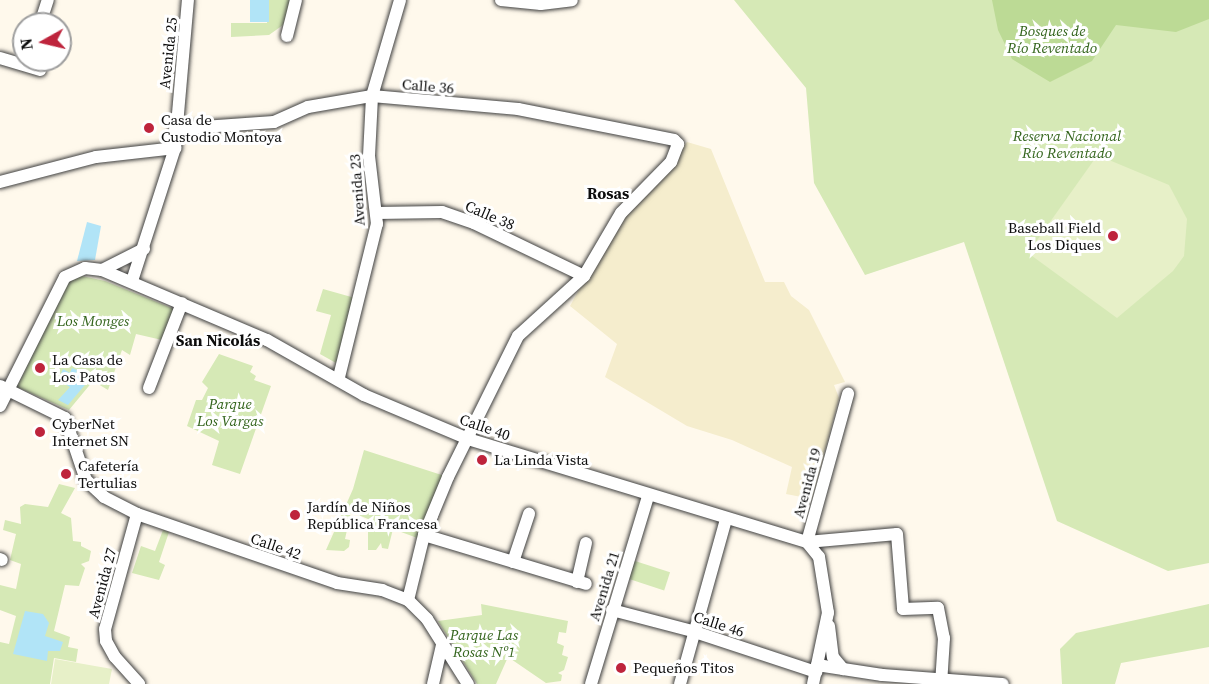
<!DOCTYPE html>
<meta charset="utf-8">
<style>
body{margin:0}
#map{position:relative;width:1209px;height:684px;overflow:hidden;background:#fff9ec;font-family:"Source Serif 4",serif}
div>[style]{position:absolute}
.farmland>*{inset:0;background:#f5edcd}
.green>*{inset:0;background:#d6e9b6;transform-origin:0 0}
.forest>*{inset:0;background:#bcda95}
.pitch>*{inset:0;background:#e7f0c8}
.water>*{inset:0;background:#b1e4f7;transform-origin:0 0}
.roads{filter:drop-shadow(0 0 2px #404040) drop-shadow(0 0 2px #404040)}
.street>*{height:12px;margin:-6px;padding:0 6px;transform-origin:6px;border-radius:6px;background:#fff}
.dots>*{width:16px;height:16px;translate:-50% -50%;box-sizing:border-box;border:3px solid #fff;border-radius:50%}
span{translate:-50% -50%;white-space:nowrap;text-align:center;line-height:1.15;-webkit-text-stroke:6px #fff;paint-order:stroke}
.park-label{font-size:15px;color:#34651d;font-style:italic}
.street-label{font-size:15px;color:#0d0d0d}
.poi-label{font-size:15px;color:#0d0d0d}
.left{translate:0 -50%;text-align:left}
.right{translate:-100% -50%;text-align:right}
.neighbourhood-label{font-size:16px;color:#0d0d0d;font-weight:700}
.north{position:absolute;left:12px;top:12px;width:60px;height:60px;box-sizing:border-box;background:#fff;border:2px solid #9e9e9e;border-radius:50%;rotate:262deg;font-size:16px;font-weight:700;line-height:24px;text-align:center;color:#0d0d0d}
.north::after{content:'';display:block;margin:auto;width:21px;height:27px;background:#be243c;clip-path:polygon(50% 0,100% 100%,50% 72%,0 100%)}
</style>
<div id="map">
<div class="farmland">
<i style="clip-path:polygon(687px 142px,711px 149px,765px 282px,784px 282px,791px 296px,809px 310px,845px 382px,834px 385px,839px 398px,812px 499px,786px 494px,792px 467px,732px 440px,687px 426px,605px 377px,617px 344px,570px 306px,621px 213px)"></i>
</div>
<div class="green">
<i style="clip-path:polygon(269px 0,292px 0,283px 25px,269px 35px,231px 37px,231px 23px,267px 23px)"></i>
<i style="clip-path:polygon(734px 0,1209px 0,1209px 563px,1168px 571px,1057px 521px,964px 242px,865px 275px,814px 183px,806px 88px)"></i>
<i style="clip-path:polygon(82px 276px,105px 281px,174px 309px,162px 340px,136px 334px,130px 355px,122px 350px,108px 390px,93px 381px,69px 410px,17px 387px,69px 278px)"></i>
<i style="clip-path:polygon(323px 289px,355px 298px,336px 363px,320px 354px,331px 315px,316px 311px)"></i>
<i style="clip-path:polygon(219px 354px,253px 366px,250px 372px,256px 376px,254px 380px,271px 386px,240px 474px,212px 465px,219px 441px,187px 426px,196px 400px,202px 400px,208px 388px,202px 382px)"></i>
<i style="clip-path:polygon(364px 450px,448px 477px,420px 539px,393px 529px,388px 549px,382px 548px,381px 543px,376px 550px,368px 550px,368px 519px,351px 512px,345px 539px,350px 540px,349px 547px,344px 551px,326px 550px,353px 489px)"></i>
<i style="clip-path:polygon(59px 484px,75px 488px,61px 513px,71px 518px,73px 541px,81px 542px,81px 546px,91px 551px,89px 561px,81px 564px,85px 568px,79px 586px,65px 585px,54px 631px,70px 637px,68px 647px,78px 649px,76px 662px,54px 658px,50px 684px,0 684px,0 642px,9px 644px,16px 616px,0 610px,0 585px,16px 589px,21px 564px,10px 560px,16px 534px,3px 530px,5px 520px,21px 524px,20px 507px,25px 504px,48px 507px)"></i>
<i style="clip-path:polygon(163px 530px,169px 532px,159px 562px,165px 565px,159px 580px,132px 573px,141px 546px,155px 551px)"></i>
<i style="left:632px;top:560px;width:40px;height:19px;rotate:18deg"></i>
<i style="clip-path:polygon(481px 604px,568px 621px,566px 633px,559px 632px,557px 643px,564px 646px,562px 655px,568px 657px,564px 670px,558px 673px,562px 675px,561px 681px,546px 683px,508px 657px,496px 684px,477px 684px,438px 621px,482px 615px)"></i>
<i style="clip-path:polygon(1209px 604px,1209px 647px,1121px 663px,1115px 684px,1062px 684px,1060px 649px,1076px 633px)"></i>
</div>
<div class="forest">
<i style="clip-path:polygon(992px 0,1209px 0,1209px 19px,1176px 32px,1116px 25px,1092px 61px,1050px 82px,1012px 59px,998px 30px)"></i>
</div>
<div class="pitch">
<i style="clip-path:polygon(1094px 160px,1109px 160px,1169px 185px,1187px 219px,1184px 256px,1173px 271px,1117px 318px,1028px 253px)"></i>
<i style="clip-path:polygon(55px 659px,112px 669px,109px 684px,51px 684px)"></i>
</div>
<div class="water">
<i style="left:250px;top:0;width:19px;height:22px"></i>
<i style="clip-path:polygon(87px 222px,101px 226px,95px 260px,77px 261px)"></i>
<i style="clip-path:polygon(72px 368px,77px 370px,76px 375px,82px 373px,90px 379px,68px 405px,58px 400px,70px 387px,58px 380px,63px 369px,70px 373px)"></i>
<i style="clip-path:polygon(25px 611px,43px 614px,49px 623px,45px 636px,63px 642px,60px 651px,48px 651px,47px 661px,13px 654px)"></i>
</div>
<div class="roads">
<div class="street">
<i style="left:501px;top:0;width:40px;rotate:5.7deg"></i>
<i style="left:541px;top:4px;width:31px;rotate:-7deg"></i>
<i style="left:40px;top:24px;width:25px;rotate:-72deg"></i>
<i style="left:287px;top:36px;width:37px;rotate:-76deg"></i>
<i style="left:0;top:58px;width:42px;rotate:16.7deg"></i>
<i style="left:175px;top:129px;width:99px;rotate:-4deg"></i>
<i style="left:274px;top:122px;width:37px;rotate:-24deg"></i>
<i style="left:308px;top:107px;width:65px;rotate:-9.8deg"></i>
<i style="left:372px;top:96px;width:147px;rotate:5.1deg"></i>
<i style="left:518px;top:109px;width:159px;rotate:11.2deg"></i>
<i style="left:674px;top:140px;width:6px;rotate:45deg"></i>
<i style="left:678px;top:144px;width:19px;rotate:111deg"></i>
<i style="left:671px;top:162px;width:71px;rotate:134.4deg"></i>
<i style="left:621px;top:213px;width:73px;rotate:120.4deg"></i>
<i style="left:584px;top:276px;width:89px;rotate:137.7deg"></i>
<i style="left:518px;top:336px;width:157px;rotate:116.4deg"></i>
<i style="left:448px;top:477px;width:63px;rotate:112.5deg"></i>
<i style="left:424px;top:535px;width:67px;rotate:103.8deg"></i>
<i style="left:0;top:182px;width:99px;rotate:-14.6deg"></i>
<i style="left:96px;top:157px;width:80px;rotate:-6.5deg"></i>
<i style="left:376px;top:213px;width:66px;rotate:-0.9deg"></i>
<i style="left:442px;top:212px;width:34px;rotate:19deg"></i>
<i style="left:474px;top:223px;width:122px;rotate:25.7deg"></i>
<i style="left:102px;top:270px;width:47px;rotate:-26.6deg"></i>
<i style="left:132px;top:281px;width:140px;rotate:-72.1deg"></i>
<i style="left:175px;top:148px;width:149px;rotate:-85deg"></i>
<i style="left:339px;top:377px;width:158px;rotate:-76.1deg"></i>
<i style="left:377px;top:224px;width:68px;rotate:-96.7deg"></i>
<i style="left:369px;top:156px;width:60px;rotate:-87.1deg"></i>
<i style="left:372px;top:96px;width:100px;rotate:-73.7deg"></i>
<i style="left:0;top:386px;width:72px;rotate:26.2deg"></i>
<i style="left:65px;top:418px;width:65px;rotate:71.3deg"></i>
<i style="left:86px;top:480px;width:25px;rotate:43deg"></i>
<i style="left:104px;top:497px;width:37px;rotate:27deg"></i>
<i style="left:137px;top:514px;width:212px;rotate:19deg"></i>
<i style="left:337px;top:583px;width:46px;rotate:8.8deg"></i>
<i style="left:382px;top:590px;width:28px;rotate:21deg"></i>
<i style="left:408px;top:600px;width:27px;rotate:45deg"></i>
<i style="left:427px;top:619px;width:77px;rotate:57.8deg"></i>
<i style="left:149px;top:388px;width:91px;rotate:-68.8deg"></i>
<i style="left:0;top:406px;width:144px;rotate:-63.3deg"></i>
<i style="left:65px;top:277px;width:22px;rotate:-24deg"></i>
<i style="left:85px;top:268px;width:17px;rotate:7deg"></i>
<i style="left:102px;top:270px;width:179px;rotate:23deg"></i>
<i style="left:267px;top:340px;width:112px;rotate:29.6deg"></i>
<i style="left:364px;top:395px;width:113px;rotate:22.9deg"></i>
<i style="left:468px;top:439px;width:354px;rotate:16.9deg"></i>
<i style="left:807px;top:542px;width:90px;rotate:-5.1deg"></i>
<i style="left:897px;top:534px;width:75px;rotate:85.4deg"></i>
<i style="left:903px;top:609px;width:35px;rotate:-2deg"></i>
<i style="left:938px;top:608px;width:31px;rotate:79deg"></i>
<i style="left:944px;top:638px;width:46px;rotate:93.7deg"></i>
<i style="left:137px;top:514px;width:119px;rotate:105.5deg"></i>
<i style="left:105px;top:629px;width:12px;rotate:85deg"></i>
<i style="left:106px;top:641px;width:18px;rotate:61deg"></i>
<i style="left:115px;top:657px;width:36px;rotate:48deg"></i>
<i style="left:424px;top:535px;width:169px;rotate:16.8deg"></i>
<i style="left:0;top:559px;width:2px;rotate:27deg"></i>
<i style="left:513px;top:562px;width:51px;rotate:-71.6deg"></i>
<i style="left:577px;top:582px;width:40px;rotate:-77deg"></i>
<i style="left:612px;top:610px;width:83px;rotate:14.7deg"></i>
<i style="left:692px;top:631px;width:131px;rotate:18.3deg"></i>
<i style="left:829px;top:626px;width:31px;rotate:83deg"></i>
<i style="left:833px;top:657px;width:16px;rotate:50deg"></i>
<i style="left:817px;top:665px;width:66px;rotate:8.7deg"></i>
<i style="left:882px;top:675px;width:121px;rotate:4.3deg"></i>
<i style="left:433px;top:684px;width:40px;rotate:-77deg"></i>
<i style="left:591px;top:684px;width:196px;rotate:-73.1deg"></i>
<i style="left:680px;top:684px;width:171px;rotate:-74.4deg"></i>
<i style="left:813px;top:684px;width:73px;rotate:-78.1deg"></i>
<i style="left:828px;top:613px;width:57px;rotate:-99.1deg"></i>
<i style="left:819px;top:557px;width:19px;rotate:-129deg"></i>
<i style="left:807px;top:542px;width:154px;rotate:-74.5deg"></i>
</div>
</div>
<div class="dots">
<i style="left:149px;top:128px;background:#be243c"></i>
<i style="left:1113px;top:236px;background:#be243c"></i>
<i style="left:40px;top:368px;background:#be243c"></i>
<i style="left:40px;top:432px;background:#be243c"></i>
<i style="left:482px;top:460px;background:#be243c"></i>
<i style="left:66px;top:474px;background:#be243c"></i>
<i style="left:295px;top:515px;background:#be243c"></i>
<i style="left:621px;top:668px;background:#be243c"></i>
</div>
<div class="park-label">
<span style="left:1052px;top:39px">Bosques de<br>Río Reventado</span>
<span style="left:1067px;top:144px">Reserva Nacional<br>Río Reventado</span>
<span style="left:93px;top:321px">Los Monges</span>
<span style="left:230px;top:412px">Parque<br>Los Vargas</span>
<span style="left:484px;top:643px">Parque Las<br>Rosas Nº1</span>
</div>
<div class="street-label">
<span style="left:168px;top:53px;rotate:-84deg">Avenida 25</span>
<span style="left:428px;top:86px;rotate:5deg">Calle 36</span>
<span style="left:357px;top:190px;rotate:-94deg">Avenida 23</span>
<span style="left:490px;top:215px;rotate:23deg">Calle 38</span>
<span style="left:485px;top:427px;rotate:19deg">Calle 40</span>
<span style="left:807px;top:483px;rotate:-75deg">Avenida 19</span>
<span style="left:276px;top:546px;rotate:19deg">Calle 42</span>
<span style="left:102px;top:583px;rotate:-75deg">Avenida 27</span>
<span style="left:604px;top:586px;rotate:-73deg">Avenida 21</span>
<span style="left:719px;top:624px;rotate:18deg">Calle 46</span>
</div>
<div class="poi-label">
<span class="left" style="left:161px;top:128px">Casa de<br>Custodio Montoya</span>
<span class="right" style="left:1101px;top:236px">Baseball Field<br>Los Diques</span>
<span class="left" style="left:52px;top:368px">La Casa de<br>Los Patos</span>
<span class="left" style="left:52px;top:432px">CyberNet<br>Internet SN</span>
<span class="left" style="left:494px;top:460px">La Linda Vista</span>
<span class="left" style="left:78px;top:474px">Cafetería<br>Tertulias</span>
<span class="left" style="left:307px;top:515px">Jardín de Niños<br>República Francesa</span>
<span class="left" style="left:633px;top:668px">Pequeños Titos</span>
</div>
<div class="neighbourhood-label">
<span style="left:608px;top:193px">Rosas</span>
<span style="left:218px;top:340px">San Nicolás</span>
</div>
<div class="north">N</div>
</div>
